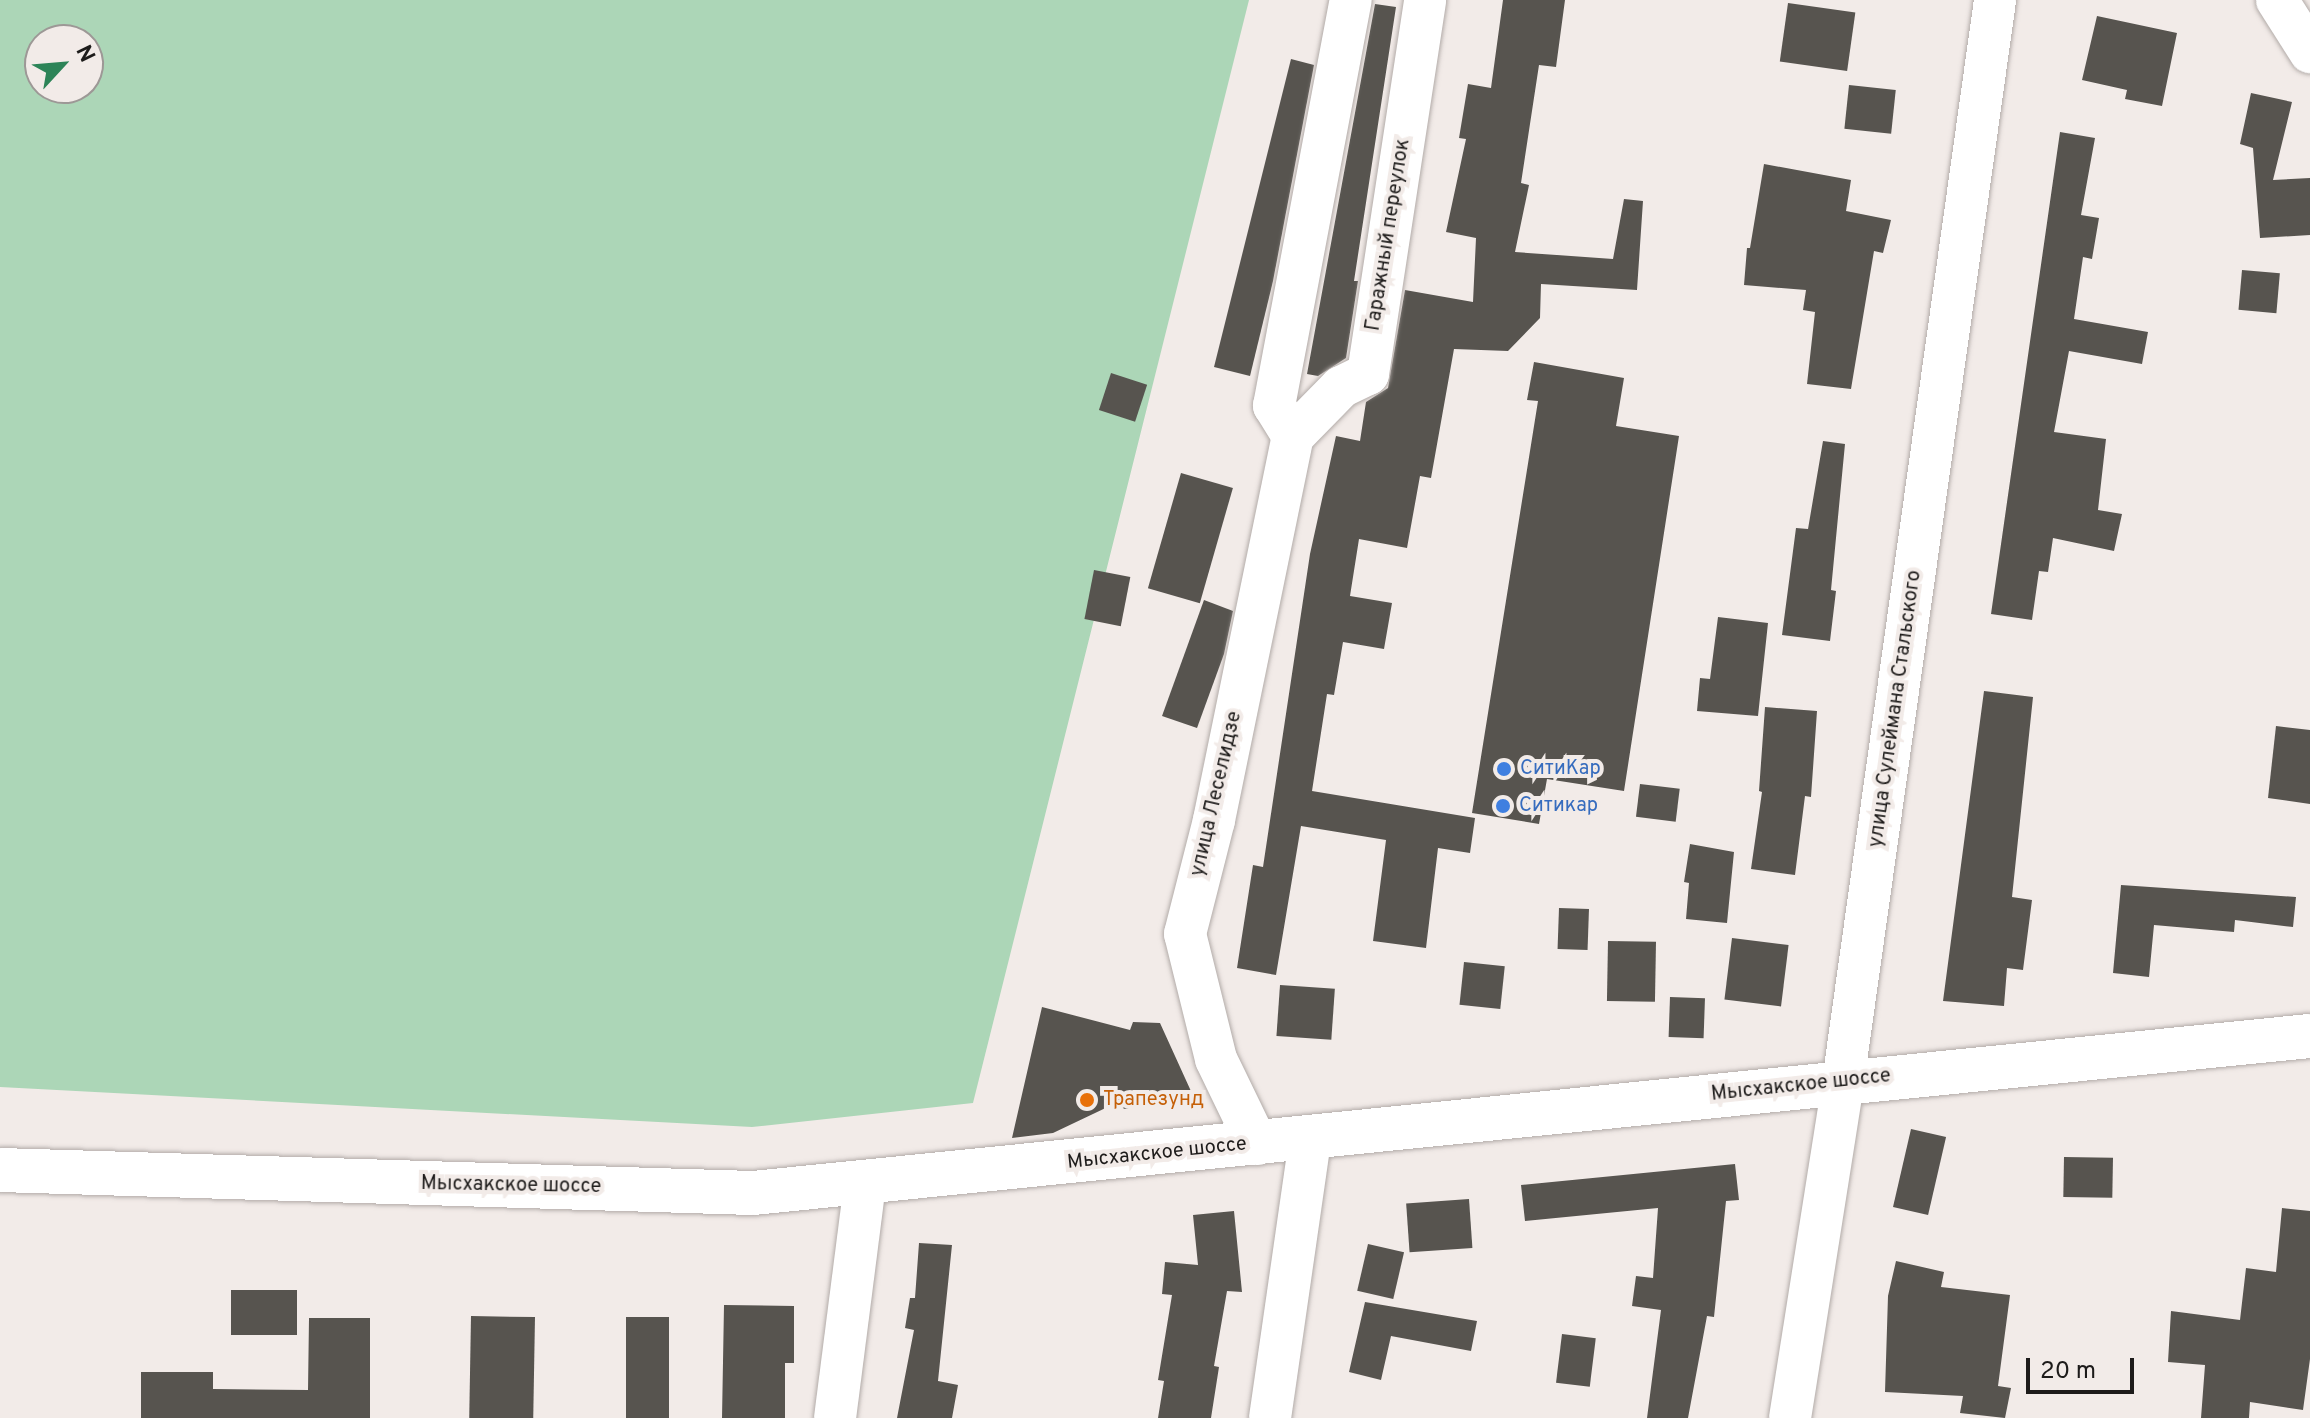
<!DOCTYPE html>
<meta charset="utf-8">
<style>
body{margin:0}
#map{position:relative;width:2310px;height:1418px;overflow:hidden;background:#f2ebe8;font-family:Overpass,sans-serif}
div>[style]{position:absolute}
.green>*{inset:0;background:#acd6b7}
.building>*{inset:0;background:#57544f;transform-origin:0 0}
.roads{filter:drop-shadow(0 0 2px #b2aba8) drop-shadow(0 0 2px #b2aba8)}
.street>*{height:42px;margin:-21px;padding:0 21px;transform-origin:21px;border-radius:21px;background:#fff}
.secondary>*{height:44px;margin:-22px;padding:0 22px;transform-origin:22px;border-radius:22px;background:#fff}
.dots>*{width:22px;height:22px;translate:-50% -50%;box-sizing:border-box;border:4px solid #f2ebe8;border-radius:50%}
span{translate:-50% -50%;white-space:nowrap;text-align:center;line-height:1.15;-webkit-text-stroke:8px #f2ebe8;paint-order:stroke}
.street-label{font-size:20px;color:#1d1b1a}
.shop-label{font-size:20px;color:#366cbe}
.left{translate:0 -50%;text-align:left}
.food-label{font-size:20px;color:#c56008}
.north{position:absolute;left:24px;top:24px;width:80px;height:80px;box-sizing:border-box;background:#f2ebe8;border:2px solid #9d9896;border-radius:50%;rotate:64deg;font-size:22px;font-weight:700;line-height:32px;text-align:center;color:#1d1b1a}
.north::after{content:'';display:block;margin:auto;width:28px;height:36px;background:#2d8458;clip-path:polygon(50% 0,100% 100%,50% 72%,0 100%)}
.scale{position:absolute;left:2026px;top:1358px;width:108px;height:36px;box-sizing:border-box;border:4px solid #1d1b1a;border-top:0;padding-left:10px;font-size:24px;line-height:28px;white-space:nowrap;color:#1d1b1a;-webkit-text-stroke:6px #f2ebe8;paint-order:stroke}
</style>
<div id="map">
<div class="green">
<i style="clip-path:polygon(evenodd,0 0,1249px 0,973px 1103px,752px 1127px,0 1087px,0 0,40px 40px,88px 40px,88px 88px,40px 88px,40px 40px)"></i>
</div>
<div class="building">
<i style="clip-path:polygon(1503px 0,1565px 0,1556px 67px,1539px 65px,1521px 183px,1529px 185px,1515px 252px,1613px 259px,1624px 199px,1643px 201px,1637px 290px,1541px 284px,1540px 318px,1508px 351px,1454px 349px,1431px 478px,1420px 476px,1407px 548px,1359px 539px,1350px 596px,1392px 603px,1384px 649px,1343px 642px,1334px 695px,1327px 694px,1312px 791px,1475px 818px,1470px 853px,1438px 848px,1426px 948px,1373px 941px,1386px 840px,1301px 826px,1276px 975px,1237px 968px,1253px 865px,1263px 867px,1310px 554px,1336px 436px,1360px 441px,1366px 402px,1388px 388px,1405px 290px,1473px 302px,1476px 238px,1446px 232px,1466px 139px,1459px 138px,1468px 84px,1491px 88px)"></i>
<i style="left:1788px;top:3px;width:68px;height:59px;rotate:8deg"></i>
<i style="clip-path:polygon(1375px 4px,1396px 7px,1354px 281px,1358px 281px,1346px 358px,1318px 376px,1307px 374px)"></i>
<i style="clip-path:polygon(2097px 16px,2177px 33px,2162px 106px,2125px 99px,2127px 90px,2082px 80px)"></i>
<i style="clip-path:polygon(1291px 59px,1314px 65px,1273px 281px,1250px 376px,1214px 367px)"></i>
<i style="left:1849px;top:85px;width:47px;height:44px;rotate:6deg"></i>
<i style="clip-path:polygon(2251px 93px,2292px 102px,2273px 180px,2310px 178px,2310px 235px,2260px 238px,2253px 148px,2240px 144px)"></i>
<i style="clip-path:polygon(2060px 132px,2095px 138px,2081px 215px,2099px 218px,2092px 259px,2083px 257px,2074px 319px,2148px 332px,2142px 364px,2069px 351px,2054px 432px,2106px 439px,2098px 510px,2122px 514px,2114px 551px,2053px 538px,2048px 572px,2039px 571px,2032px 620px,1991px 614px)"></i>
<i style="clip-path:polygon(1764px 164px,1851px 180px,1846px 211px,1891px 220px,1883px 253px,1874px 251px,1851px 389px,1807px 384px,1815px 312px,1803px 310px,1806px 290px,1744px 285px,1747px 248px,1750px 248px)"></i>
<i style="left:2242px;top:270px;width:38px;height:40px;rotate:5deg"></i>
<i style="clip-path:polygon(1534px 362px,1624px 378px,1616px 426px,1679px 436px,1624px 791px,1547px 779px,1539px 824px,1472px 813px,1538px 401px,1527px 400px)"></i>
<i style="left:1111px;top:373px;width:38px;height:39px;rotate:18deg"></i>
<i style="clip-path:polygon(1823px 441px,1845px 444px,1831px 590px,1836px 591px,1830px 641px,1782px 635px,1796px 528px,1808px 529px)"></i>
<i style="left:1181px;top:473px;width:54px;height:120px;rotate:16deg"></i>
<i style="left:1094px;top:570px;width:37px;height:50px;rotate:11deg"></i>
<i style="clip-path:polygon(1204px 600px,1233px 611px,1224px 654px,1197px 728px,1162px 716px)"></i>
<i style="clip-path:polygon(1718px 617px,1768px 623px,1758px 716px,1697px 711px,1700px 678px,1710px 679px)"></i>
<i style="clip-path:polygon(1984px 691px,2033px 697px,2012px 897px,2032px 900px,2023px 970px,2007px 968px,2004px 1006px,1943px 1001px)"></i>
<i style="clip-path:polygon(1765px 707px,1817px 711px,1811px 797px,1805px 796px,1795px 875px,1751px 869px,1762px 792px,1759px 791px)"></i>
<i style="clip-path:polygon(2276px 726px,2310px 730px,2310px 804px,2268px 798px)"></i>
<i style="left:1640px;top:784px;width:40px;height:33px;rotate:7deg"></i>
<i style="clip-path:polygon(1690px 844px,1734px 852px,1727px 923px,1686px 919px,1689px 883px,1684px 882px)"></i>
<i style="clip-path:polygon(2121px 885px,2296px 897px,2293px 927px,2235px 920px,2234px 932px,2154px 925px,2149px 977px,2113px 973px)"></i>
<i style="left:1559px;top:908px;width:30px;height:41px;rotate:2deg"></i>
<i style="left:1732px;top:938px;width:57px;height:62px;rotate:7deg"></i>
<i style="left:1608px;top:941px;width:48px;height:60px;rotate:1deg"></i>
<i style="left:1464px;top:962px;width:41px;height:43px;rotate:6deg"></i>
<i style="left:1280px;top:985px;width:55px;height:51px;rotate:4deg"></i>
<i style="left:1670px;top:997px;width:35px;height:40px;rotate:2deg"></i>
<i style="clip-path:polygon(1042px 1007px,1130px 1030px,1133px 1022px,1160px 1023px,1195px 1100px,1125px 1109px,1114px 1104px,1053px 1133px,1012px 1138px)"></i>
<i style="left:1911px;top:1129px;width:36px;height:80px;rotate:13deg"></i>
<i style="left:2064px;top:1157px;width:49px;height:40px;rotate:1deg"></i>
<i style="clip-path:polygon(1735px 1164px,1739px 1200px,1726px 1201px,1714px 1317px,1707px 1316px,1688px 1418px,1647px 1418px,1661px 1310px,1632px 1306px,1636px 1276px,1653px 1278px,1658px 1208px,1525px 1221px,1521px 1185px)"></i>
<i style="left:1469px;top:1199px;width:49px;height:63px;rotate:86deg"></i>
<i style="clip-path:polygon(2282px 1208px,2310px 1211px,2310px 1359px,2303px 1410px,2250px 1402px,2249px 1418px,2201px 1418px,2205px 1365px,2168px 1362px,2171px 1311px,2240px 1320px,2246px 1268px,2276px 1272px)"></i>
<i style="clip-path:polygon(1234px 1211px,1242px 1292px,1227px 1291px,1214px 1366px,1219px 1367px,1211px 1418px,1158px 1418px,1164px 1381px,1158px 1380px,1172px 1295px,1162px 1294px,1165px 1262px,1198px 1265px,1193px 1215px)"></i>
<i style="clip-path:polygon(919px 1243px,952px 1245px,938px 1381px,958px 1385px,952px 1418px,897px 1418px,914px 1330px,905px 1328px,910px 1298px,915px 1298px)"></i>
<i style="left:1368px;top:1244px;width:37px;height:48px;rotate:13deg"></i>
<i style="clip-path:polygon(1896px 1261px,1944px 1272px,1941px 1287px,2010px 1295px,1998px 1386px,2011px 1388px,2005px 1418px,1960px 1413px,1963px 1396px,1885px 1392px,1888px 1296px)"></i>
<i style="left:231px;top:1290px;width:66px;height:45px"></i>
<i style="clip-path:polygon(1365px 1302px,1477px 1321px,1471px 1351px,1391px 1336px,1381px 1380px,1349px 1372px)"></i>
<i style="clip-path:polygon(724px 1305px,794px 1306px,794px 1363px,785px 1363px,785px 1418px,722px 1418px)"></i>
<i style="left:471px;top:1316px;width:64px;height:102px;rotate:1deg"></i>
<i style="left:626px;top:1317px;width:43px;height:101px"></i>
<i style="clip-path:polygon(309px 1318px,370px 1318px,370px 1418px,141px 1418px,141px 1372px,213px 1372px,213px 1389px,308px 1390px)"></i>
<i style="left:1562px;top:1334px;width:34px;height:49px;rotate:7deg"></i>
</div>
<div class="roads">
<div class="street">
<i style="left:2277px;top:0;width:62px;rotate:57.6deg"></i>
<i style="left:1293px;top:436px;width:69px;rotate:-45.6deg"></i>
<i style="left:1341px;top:387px;width:30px;rotate:-26deg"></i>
<i style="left:1368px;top:374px;width:378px;rotate:-81.3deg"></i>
<i style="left:1293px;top:436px;width:36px;rotate:-122deg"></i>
<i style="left:1274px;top:406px;width:413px;rotate:-79.3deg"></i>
<i style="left:1257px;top:1144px;width:94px;rotate:-115.8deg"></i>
<i style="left:1216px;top:1059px;width:129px;rotate:-103.9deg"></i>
<i style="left:1185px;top:934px;width:118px;rotate:-75.7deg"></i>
<i style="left:1214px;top:820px;width:392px;rotate:-78.4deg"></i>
<i style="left:835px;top:1418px;width:237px;rotate:-82.7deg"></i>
<i style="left:1270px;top:1418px;width:282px;rotate:-81.8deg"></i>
<i style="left:1790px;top:1418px;width:340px;rotate:-81deg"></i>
<i style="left:1843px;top:1082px;width:1093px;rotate:-82deg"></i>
</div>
<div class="secondary">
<i style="left:0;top:1170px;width:753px;rotate:1.75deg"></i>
<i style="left:753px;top:1193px;width:1565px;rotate:-5.76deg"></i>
</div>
</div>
<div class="dots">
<i style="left:1504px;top:769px;background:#3f7fe0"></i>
<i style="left:1503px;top:806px;background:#3f7fe0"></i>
<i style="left:1087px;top:1100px;background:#e8710a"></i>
</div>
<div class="street-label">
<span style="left:1389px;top:235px;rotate:-81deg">Гаражный переулок</span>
<span style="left:1896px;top:709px;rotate:-82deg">улица Сулеймана Стальского</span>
<span style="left:1217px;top:794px;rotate:-77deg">улица Леселидзе</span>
<span style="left:1801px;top:1086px;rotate:-6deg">Мысхакское шоссе</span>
<span style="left:1157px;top:1154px;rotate:-6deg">Мысхакское шоссе</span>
<span style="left:511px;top:1186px;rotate:1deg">Мысхакское шоссе</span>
</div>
<div class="shop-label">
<span class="left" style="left:1520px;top:769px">СитиКар</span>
<span class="left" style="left:1519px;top:806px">Ситикар</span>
</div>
<div class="food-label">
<span class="left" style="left:1103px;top:1100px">Трапезунд</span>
</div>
<div class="north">N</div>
<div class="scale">20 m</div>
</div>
